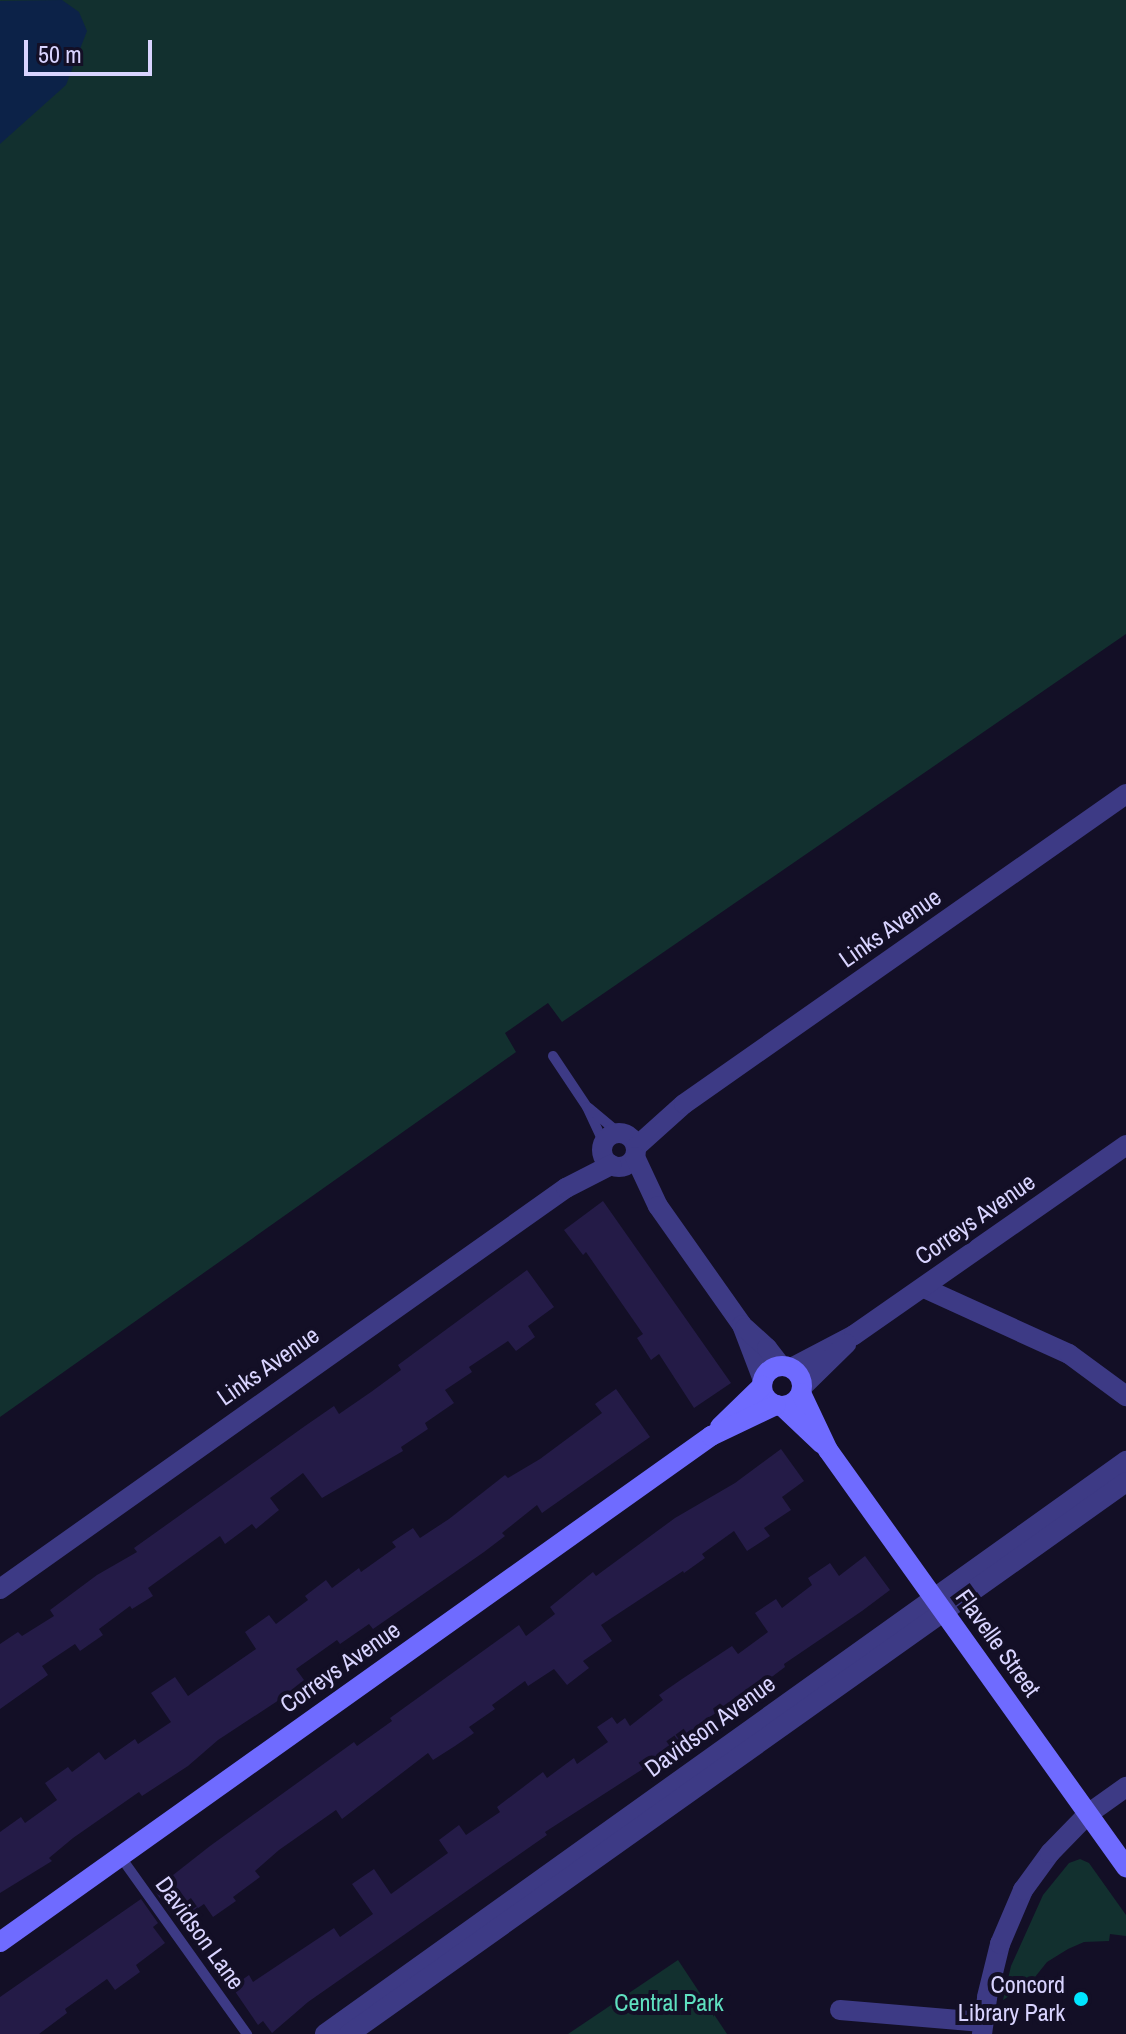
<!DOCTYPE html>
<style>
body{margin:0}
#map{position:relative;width:1126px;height:2034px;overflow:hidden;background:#130f26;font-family:"Archivo Narrow",sans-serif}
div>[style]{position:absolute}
.green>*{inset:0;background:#12302f}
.water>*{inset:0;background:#0c2248}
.building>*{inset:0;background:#241b47}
.lane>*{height:10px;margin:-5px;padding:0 5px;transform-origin:5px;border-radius:5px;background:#3d3a85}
.street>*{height:20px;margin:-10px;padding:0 10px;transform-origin:10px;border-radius:10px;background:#3d3a85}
.street>.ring{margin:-10px;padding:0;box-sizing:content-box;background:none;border:20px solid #3d3a85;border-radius:50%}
.secondary>*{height:20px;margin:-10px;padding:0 10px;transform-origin:10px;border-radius:10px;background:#6f6bff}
.secondary>.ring{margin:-10px;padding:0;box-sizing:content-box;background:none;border:20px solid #6f6bff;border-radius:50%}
.dots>*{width:22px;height:22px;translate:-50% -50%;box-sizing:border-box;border:4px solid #130f26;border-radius:50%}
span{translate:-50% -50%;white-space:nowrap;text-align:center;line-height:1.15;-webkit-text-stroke:8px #130f26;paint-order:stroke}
.street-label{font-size:24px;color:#d9d4ff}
.poi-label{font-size:24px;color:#d9d4ff}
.right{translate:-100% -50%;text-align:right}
.park-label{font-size:24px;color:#5fe0c0}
.scale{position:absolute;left:24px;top:40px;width:128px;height:36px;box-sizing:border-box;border:4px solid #d9d4ff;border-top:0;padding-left:10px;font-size:24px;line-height:28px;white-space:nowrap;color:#d9d4ff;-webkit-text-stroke:6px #130f26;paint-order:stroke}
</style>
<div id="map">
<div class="green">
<i style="clip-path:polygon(0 0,1126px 0,1126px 634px,562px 1022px,548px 1003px,505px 1033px,516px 1052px,0 1417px)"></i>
<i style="clip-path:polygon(1080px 1859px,1089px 1863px,1126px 1915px,1126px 1936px,1110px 1934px,1109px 1941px,1084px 1942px,1068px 1949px,1047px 1962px,1031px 1982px,1003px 2000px,1011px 1966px,1043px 1895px,1069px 1863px)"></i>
<i style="clip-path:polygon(678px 1960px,727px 2034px,568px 2034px)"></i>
</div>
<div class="water">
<i style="clip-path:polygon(62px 0,79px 12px,87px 31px,66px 85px,0 144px,0 1px)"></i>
</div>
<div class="building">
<i style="clip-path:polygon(603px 1201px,731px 1383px,694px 1408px,659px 1354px,651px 1360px,637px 1338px,643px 1334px,586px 1252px,583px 1255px,564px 1230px)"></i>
<i style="clip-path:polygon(527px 1270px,554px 1307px,528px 1326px,535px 1337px,516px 1351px,508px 1341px,469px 1367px,472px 1372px,445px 1390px,454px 1403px,425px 1423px,428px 1429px,401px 1447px,403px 1451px,322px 1498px,303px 1473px,270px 1498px,279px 1510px,256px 1529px,252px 1524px,225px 1544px,220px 1536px,148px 1588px,153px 1596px,132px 1609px,130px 1606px,99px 1629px,103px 1635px,80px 1651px,75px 1644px,42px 1666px,48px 1675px,0 1709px,0 1644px,18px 1632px,22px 1636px,54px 1616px,50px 1610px,97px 1575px,137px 1552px,134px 1548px,305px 1426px,334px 1406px,339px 1414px,371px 1392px,401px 1370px,398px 1365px)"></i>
<i style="clip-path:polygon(616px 1389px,650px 1437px,542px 1513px,537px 1505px,502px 1533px,505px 1536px,484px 1552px,373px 1629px,369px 1624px,340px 1644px,337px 1640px,296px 1669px,304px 1680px,276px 1702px,218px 1740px,188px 1766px,142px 1796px,139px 1792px,73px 1838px,49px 1858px,52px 1861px,0 1893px,0 1832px,21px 1817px,25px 1823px,57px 1800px,45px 1783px,68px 1767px,72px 1772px,99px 1752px,105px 1760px,135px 1739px,138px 1744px,171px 1722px,151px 1693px,175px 1677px,188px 1696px,256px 1649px,245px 1632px,269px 1615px,276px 1624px,308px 1600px,305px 1596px,326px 1580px,332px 1588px,359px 1568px,361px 1572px,396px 1547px,392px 1542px,413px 1528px,420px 1538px,449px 1519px,505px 1475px,508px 1478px,540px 1459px,602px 1413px,595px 1404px)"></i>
<i style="clip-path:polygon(781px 1449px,804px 1481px,782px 1497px,791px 1510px,764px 1528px,770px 1536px,747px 1551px,734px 1531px,702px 1554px,705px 1558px,684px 1573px,683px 1571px,601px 1625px,612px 1641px,583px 1661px,589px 1668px,567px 1685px,554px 1669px,528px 1686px,525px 1681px,492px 1705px,495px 1709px,469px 1727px,474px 1733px,455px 1746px,433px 1760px,428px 1753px,342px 1819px,336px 1810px,279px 1850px,255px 1871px,260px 1877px,233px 1897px,236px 1901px,213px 1917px,204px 1904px,185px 1917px,179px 1908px,171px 1914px,154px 1890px,210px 1846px,354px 1742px,357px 1746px,392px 1721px,390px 1718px,519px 1625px,526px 1636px,555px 1614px,550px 1607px,593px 1572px,596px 1576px,675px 1518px,735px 1483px)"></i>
<i style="clip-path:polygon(865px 1556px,890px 1590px,862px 1611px,784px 1664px,785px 1667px,761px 1685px,703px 1721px,705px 1725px,663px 1756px,545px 1832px,547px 1835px,308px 2002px,272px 2033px,263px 2021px,258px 2025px,232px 1987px,249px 1975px,253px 1982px,334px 1928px,340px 1937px,373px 1914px,352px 1884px,374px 1869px,391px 1894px,448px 1853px,439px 1840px,459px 1825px,466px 1835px,500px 1812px,497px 1807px,543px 1772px,547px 1778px,574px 1758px,577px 1764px,608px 1742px,597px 1727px,612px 1717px,617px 1724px,625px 1718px,630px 1726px,663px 1700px,659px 1695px,682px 1679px,732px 1646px,738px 1654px,768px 1632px,755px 1613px,776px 1599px,782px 1608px,812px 1585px,808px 1578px,830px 1563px,839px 1576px)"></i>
<i style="clip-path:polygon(141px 1899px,158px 1923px,153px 1927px,165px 1943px,136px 1965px,140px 1972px,115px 1990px,107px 1979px,65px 2009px,67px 2013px,39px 2034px,0 2034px,0 1997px)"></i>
</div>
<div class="lane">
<i style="left:553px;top:1056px;width:61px;rotate:56.3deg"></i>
<i style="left:587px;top:1107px;width:40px;rotate:65deg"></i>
<i style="left:589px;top:1108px;width:39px;rotate:40deg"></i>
<i style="left:120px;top:1856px;width:219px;rotate:54.5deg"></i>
</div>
<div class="street">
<i class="ring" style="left:602px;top:1133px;width:14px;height:14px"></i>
<i style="left:636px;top:1147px;width:64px;rotate:-41.9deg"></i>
<i style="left:684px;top:1104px;width:540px;rotate:-35.04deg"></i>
<i style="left:635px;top:1157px;width:54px;rotate:64.9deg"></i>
<i style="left:658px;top:1206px;width:146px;rotate:54.8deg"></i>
<i style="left:742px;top:1325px;width:59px;rotate:69.1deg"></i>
<i style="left:924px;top:1288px;width:159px;rotate:24.5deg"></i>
<i style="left:1069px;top:1354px;width:71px;rotate:36.4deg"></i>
<i style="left:745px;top:1328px;width:30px;rotate:42deg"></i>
<i style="left:767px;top:1348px;width:23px;rotate:52deg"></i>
<i style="left:791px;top:1368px;width:71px;rotate:-27.6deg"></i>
<i style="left:854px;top:1335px;width:332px;rotate:-34.9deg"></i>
<i style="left:802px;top:1387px;width:62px;rotate:-44.3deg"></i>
<i style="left:0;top:1589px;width:694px;rotate:-35.32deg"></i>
<i style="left:566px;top:1188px;width:51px;rotate:-27.1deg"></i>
<i style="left:840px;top:2010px;width:143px;rotate:4.8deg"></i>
<i style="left:325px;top:2034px;width:985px;rotate:-35.58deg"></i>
<i style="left:349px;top:2034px;width:953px;rotate:-35.39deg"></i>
<i style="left:982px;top:2034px;width:37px;rotate:-82deg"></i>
<i style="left:987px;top:1997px;width:55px;rotate:-76.2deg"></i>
<i style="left:1000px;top:1944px;width:59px;rotate:-66.9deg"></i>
<i style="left:1023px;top:1890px;width:46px;rotate:-53.9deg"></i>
<i style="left:1050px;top:1853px;width:54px;rotate:-45.7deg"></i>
<i style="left:1088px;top:1814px;width:47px;rotate:-35.4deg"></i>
</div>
<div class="secondary">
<i class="ring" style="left:762px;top:1366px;width:20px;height:20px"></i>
<i style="left:801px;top:1393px;width:63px;rotate:64.7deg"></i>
<i style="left:828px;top:1450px;width:513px;rotate:54.45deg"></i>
<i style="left:782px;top:1406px;width:55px;rotate:43.5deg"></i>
<i style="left:720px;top:1427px;width:59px;rotate:-44.3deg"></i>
<i style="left:0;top:1942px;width:873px;rotate:-35.44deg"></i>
<i style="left:711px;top:1436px;width:72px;rotate:-25.5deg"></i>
</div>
<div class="dots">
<i style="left:1081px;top:1999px;background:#00e5ff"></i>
</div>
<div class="street-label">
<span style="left:890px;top:928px;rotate:-35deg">Links Avenue</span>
<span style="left:975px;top:1219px;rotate:-35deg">Correys Avenue</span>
<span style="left:268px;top:1366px;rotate:-35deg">Links Avenue</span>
<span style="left:998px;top:1643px;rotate:54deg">Flavelle Street</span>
<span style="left:340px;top:1667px;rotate:-35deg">Correys Avenue</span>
<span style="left:710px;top:1726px;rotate:-36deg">Davidson Avenue</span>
<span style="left:200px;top:1933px;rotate:54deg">Davidson Lane</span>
</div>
<div class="poi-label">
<span class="right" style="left:1065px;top:1999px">Concord<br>Library Park</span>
</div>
<div class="park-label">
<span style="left:669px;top:2003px">Central Park</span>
</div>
<div class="scale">50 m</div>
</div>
